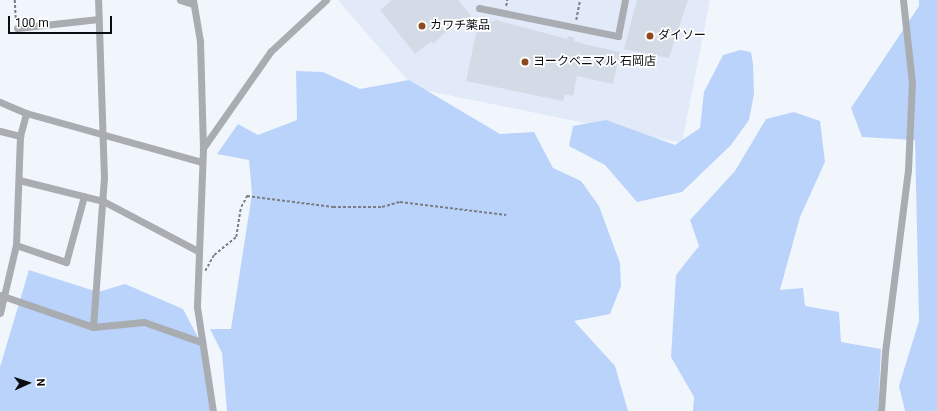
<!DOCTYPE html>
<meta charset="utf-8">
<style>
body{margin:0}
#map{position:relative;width:937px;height:411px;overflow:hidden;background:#f1f6fd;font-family:Roboto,"Noto Sans JP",sans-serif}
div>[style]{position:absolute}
.built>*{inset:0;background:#e2eaf9}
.green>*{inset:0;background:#bad3fb}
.building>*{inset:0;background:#d3dbe6}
.path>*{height:1.5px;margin-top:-0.75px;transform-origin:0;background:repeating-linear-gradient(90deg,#7a7e83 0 3px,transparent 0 5px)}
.minor>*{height:7px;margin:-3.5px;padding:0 3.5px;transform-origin:3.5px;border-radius:3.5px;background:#a9acb1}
.dots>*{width:11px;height:11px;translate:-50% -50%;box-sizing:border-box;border:2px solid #fff;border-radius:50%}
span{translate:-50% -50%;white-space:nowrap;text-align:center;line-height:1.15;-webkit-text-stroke:3.5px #fff;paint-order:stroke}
.poi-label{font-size:12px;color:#0a0d10}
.left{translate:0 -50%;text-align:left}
.north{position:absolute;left:8px;top:363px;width:40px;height:40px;-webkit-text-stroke:3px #fff;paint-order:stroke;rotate:87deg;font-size:11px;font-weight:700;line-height:16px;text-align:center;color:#0a0d10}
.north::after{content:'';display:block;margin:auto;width:14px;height:18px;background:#0a0d10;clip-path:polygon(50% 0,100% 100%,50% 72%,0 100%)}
.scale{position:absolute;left:8px;top:16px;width:104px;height:18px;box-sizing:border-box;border:2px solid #0a0d10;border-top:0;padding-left:5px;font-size:12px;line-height:14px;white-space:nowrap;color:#0a0d10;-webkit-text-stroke:3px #fff;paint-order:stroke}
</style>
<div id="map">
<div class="built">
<i style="clip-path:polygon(338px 0,710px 0,682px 143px,414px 88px)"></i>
</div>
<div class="green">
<i style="clip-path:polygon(919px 0,937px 0,937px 411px,905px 411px,899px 386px,919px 321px,915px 140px,862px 137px,851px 108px,919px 6px)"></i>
<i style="clip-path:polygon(740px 50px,751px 52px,753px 64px,754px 94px,749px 120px,731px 145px,682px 192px,637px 202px,605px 165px,569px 146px,573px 126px,606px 120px,675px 145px,700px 128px,704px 92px,723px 55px)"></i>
<i style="clip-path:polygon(296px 71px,323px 72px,360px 89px,409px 80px,500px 134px,534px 132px,553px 168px,581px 181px,599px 206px,620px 263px,621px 286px,610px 314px,574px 321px,615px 366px,628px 411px,227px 411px,222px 353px,210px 329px,231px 329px,252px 194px,249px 160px,217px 154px,238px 124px,258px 135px,297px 120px)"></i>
<i style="clip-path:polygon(794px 112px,820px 121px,825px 162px,800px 217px,780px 290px,803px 288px,805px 306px,839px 312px,841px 342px,881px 349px,878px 411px,693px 411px,694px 397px,671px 357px,676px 275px,699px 246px,690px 220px,735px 171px,766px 119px)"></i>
<i style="clip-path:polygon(29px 270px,98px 292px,125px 284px,183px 309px,207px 354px,214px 411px,0 411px,0 367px)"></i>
</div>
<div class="building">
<i style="clip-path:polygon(392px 0,458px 0,471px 16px,463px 22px,460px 19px,433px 44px,431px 41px,415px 54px,380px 10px)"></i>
<i style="clip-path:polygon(637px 0,688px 0,669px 58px,624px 49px)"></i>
<i style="clip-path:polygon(479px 19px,492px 22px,496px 20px,567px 39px,568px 36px,575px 38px,574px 41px,584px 44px,620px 52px,613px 84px,577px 76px,573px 96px,565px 94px,563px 101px,466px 81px)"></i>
</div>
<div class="path">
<i style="left:15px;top:0;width:22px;rotate:87deg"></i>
<i style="left:506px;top:6px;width:6px;rotate:-81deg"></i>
<i style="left:576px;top:20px;width:20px;rotate:-79deg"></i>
<i style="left:205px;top:271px;width:18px;rotate:-61deg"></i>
<i style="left:214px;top:255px;width:28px;rotate:-39deg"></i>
<i style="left:236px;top:237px;width:30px;rotate:-81deg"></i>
<i style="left:241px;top:207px;width:13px;rotate:-61deg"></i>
<i style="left:247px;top:196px;width:87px;rotate:7.3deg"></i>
<i style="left:333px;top:207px;width:49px"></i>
<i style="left:382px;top:207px;width:19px;rotate:-16deg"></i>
<i style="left:400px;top:202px;width:107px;rotate:7deg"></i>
</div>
<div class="minor">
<i style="left:180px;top:0;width:14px;rotate:17deg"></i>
<i style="left:193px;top:0;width:42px;rotate:80.3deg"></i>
<i style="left:200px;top:41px;width:108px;rotate:88.4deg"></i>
<i style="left:203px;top:149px;width:158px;rotate:92.2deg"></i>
<i style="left:197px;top:307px;width:105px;rotate:81.3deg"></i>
<i style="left:479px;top:8px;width:142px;rotate:11.4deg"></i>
<i style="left:618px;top:36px;width:37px;rotate:-79deg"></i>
<i style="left:17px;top:28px;width:82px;rotate:-6.3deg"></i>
<i style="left:0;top:102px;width:28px;rotate:23deg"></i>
<i style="left:26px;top:113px;width:182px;rotate:15.6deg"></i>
<i style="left:0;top:131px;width:21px;rotate:14deg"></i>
<i style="left:203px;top:148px;width:118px;rotate:-55deg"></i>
<i style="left:271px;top:51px;width:75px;rotate:-42.8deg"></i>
<i style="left:19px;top:180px;width:87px;rotate:14deg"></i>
<i style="left:103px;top:201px;width:107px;rotate:27.8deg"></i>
<i style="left:16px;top:245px;width:53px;rotate:18.8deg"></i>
<i style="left:66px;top:262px;width:68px;rotate:-74.7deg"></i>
<i style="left:0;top:295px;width:98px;rotate:19deg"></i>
<i style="left:93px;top:327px;width:51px;rotate:-5.6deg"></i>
<i style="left:144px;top:322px;width:60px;rotate:19.3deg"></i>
<i style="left:0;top:313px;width:70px;rotate:-76.8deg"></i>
<i style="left:16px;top:245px;width:109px;rotate:-87.9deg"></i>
<i style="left:20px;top:136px;width:24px;rotate:-75deg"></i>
<i style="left:93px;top:327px;width:149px;rotate:-85.8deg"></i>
<i style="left:104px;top:178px;width:178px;rotate:-91.9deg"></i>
<i style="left:881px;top:411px;width:59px;rotate:-86.1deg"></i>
<i style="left:885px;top:352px;width:183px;rotate:-82.8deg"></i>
<i style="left:908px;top:170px;width:87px;rotate:-87.4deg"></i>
<i style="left:912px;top:83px;width:83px;rotate:-96.2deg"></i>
</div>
<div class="dots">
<i style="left:422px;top:26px;background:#8e491e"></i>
<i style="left:650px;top:36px;background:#8e491e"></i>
<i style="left:525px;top:62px;background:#8e491e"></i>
</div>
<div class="poi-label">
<span class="left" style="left:430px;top:26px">カワチ薬品</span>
<span class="left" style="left:658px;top:36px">ダイソー</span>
<span class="left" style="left:533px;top:62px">ヨークベニマル 石岡店</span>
</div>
<div class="north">N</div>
<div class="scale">100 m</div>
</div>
